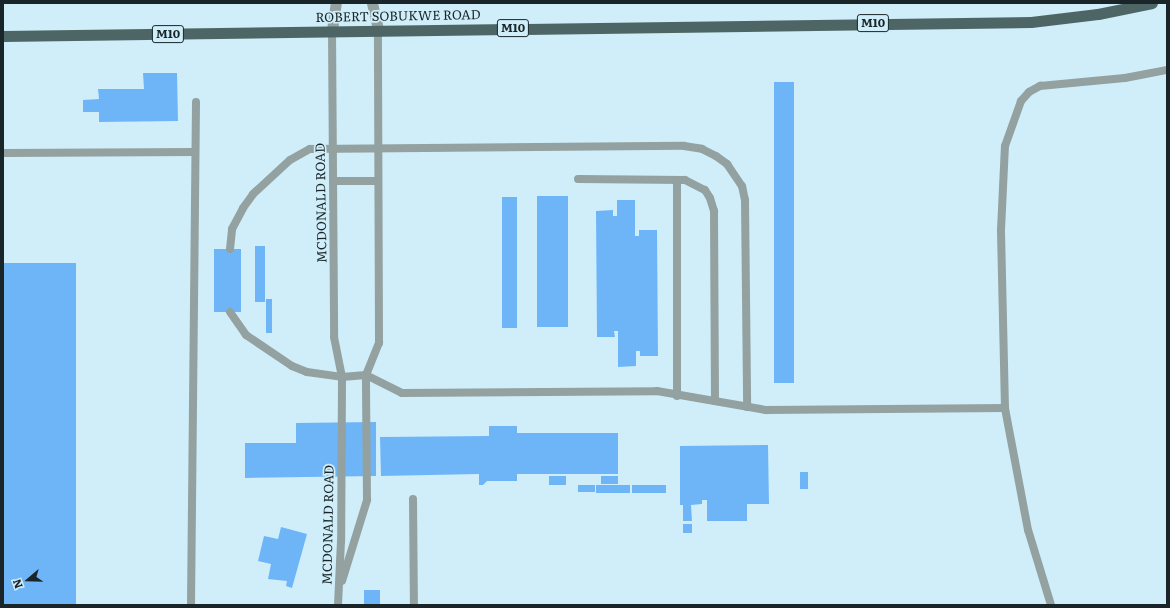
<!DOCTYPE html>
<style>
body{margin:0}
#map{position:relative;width:1170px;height:608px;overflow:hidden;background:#d0eef9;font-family:Literata,serif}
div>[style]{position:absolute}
.building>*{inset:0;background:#6eb5f8;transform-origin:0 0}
.service>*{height:8px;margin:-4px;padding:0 4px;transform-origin:4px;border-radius:4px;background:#93a1a0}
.minor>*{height:11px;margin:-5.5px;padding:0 5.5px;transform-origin:5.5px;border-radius:5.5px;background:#93a1a0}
.primary>*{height:11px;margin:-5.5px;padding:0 5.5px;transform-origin:5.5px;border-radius:5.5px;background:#4d6665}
span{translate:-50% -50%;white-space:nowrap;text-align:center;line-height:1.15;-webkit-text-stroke:3.5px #d0eef9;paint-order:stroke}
.shield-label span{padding:1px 3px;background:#d0eef9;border:1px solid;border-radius:3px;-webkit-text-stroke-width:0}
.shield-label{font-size:12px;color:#192528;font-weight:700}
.street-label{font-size:13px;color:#192528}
.frame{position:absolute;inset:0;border:4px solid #192528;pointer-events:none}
.north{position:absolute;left:8px;top:560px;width:40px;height:40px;-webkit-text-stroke:3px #d0eef9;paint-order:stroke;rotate:250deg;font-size:11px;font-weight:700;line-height:16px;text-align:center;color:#192528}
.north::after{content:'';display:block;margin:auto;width:14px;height:18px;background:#192528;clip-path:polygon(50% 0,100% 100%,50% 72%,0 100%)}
</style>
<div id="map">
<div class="building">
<i style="clip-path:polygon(143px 73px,177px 73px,178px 121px,99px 122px,99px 112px,83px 112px,83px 100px,99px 99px,98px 89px,144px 89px)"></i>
<i style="left:774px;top:82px;width:20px;height:301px"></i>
<i style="left:537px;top:196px;width:31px;height:131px"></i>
<i style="left:502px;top:197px;width:15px;height:131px"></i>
<i style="clip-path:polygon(617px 200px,635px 200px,635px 236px,639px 236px,639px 230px,657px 230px,658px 356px,640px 356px,640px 351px,636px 351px,636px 366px,618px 367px,618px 331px,614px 331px,615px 337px,597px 337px,596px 211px,613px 210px,613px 216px,617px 216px)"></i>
<i style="left:255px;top:246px;width:10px;height:56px"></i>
<i style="left:214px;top:249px;width:27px;height:63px"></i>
<i style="left:3px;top:263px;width:73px;height:342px"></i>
<i style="left:266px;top:299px;width:6px;height:34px"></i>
<i style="clip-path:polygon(376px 422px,376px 476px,245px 478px,245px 443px,296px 443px,296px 423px)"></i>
<i style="clip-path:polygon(489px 426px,517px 426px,517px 433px,618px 433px,618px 474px,517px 474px,517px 481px,487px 481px,483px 485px,479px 485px,479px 474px,381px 476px,380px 437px,489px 436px)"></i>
<i style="clip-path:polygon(768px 445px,769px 504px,747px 504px,747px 521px,707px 521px,707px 500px,702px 500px,702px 504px,691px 505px,692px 521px,683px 521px,683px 505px,680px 505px,680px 446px)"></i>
<i style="left:800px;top:472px;width:8px;height:17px"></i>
<i style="left:549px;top:476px;width:17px;height:9px"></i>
<i style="left:601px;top:476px;width:17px;height:8px"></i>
<i style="left:578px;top:485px;width:17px;height:7px"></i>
<i style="left:596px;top:485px;width:34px;height:8px"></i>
<i style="left:632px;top:485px;width:34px;height:8px"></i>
<i style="left:683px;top:524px;width:9px;height:9px"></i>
<i style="clip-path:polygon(281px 527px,307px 534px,292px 588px,286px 586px,287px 581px,268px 579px,271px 564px,258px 561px,264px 536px,278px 539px)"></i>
<i style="left:364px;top:590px;width:16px;height:15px"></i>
</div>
<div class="service">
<i style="left:332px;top:30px;width:307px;rotate:89.6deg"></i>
<i style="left:334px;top:337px;width:41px;rotate:78.7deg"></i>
<i style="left:342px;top:377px;width:164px;rotate:90.3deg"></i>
<i style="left:341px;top:541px;width:64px;rotate:92.7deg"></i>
<i style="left:3px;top:153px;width:192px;rotate:-0.3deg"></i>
<i style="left:578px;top:179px;width:107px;rotate:0.5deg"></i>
<i style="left:685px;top:180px;width:22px;rotate:27deg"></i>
<i style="left:705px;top:190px;width:9px;rotate:58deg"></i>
<i style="left:710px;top:198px;width:14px;rotate:73deg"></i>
<i style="left:714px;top:211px;width:190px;rotate:89.7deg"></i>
<i style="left:333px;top:181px;width:44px"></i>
<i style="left:230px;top:249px;width:20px;rotate:-84deg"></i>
<i style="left:232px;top:229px;width:24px;rotate:-62deg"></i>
<i style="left:243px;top:208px;width:17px;rotate:-54deg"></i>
<i style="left:253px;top:194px;width:50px;rotate:-42.6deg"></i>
<i style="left:290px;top:160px;width:23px;rotate:-29deg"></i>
<i style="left:310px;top:149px;width:374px;rotate:-0.5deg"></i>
<i style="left:684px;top:146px;width:18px;rotate:9deg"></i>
<i style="left:702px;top:149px;width:16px;rotate:27deg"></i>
<i style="left:716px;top:156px;width:14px;rotate:36deg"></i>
<i style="left:727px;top:164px;width:27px;rotate:56deg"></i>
<i style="left:742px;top:186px;width:14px;rotate:78deg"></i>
<i style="left:745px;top:200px;width:207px;rotate:89.4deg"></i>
<i style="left:230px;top:312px;width:28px;rotate:55deg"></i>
<i style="left:246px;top:335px;width:55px;rotate:34deg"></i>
<i style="left:292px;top:366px;width:16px;rotate:22deg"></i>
<i style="left:307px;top:372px;width:35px;rotate:8deg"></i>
<i style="left:342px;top:377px;width:24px;rotate:-5deg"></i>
<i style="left:366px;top:375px;width:40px;rotate:26.6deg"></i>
<i style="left:402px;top:393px;width:255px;rotate:-0.4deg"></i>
<i style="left:657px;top:391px;width:111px;rotate:9.9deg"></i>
<i style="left:766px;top:410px;width:239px;rotate:-0.5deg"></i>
<i style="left:677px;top:396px;width:216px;rotate:-90deg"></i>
<i style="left:413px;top:499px;width:106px;rotate:89.5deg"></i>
<i style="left:342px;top:581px;width:85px;rotate:-72.8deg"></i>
<i style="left:367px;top:500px;width:125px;rotate:-90.5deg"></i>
<i style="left:366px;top:375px;width:35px;rotate:-68deg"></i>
<i style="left:379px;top:343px;width:313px;rotate:-90.2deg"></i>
<i style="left:191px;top:605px;width:503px;rotate:-89.43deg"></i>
<i style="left:1051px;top:605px;width:78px;rotate:-107deg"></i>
<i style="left:1028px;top:530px;width:124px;rotate:-100.7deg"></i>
<i style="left:1005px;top:408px;width:178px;rotate:-91.3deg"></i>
<i style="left:1001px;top:230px;width:84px;rotate:-87.3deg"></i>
<i style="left:1005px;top:146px;width:48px;rotate:-70.4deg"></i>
<i style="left:1021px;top:101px;width:12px;rotate:-48deg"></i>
<i style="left:1029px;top:92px;width:13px;rotate:-29deg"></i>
<i style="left:1040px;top:86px;width:85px;rotate:-5.4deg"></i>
<i style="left:1125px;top:78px;width:43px;rotate:-10.8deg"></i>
</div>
<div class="minor">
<i style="left:372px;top:3px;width:28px;rotate:77deg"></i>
<i style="left:332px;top:30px;width:27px;rotate:-82deg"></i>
</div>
<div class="primary">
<i style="left:3px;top:36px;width:1028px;rotate:-0.78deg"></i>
<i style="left:1031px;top:22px;width:67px;rotate:-6.8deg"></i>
<i style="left:1098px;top:14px;width:55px;rotate:-11.5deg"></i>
</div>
<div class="shield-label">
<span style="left:873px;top:23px">M10</span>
<span style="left:513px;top:28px">M10</span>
<span style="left:168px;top:34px">M10</span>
</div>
<div class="street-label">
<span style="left:398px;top:16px;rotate:-1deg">ROBERT SOBUKWE ROAD</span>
<span style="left:321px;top:203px;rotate:-91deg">MCDONALD ROAD</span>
<span style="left:328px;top:525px;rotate:-89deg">MCDONALD ROAD</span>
</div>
<div class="frame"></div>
<div class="north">N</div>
</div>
